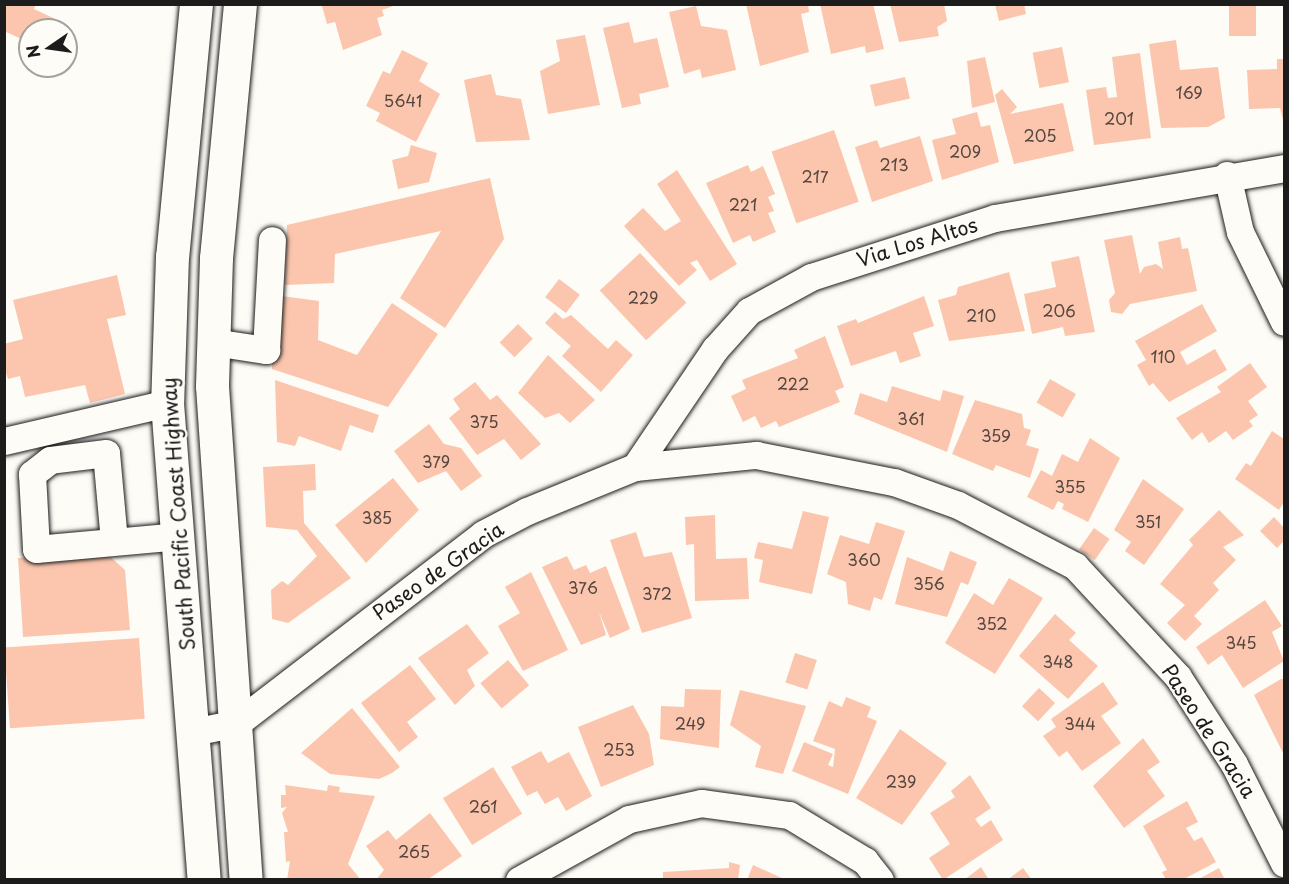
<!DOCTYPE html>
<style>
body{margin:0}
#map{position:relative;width:1289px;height:884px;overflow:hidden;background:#fdfcf7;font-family:"Playpen Sans",sans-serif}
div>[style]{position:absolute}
.building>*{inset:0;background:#fbc6ad;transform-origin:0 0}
.roads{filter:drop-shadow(0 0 2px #1c1c1c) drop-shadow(0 0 2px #1c1c1c)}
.minor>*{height:27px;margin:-13.5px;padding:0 13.5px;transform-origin:13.5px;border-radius:13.5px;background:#fdfcf7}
.highway>*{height:33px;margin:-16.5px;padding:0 16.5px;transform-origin:16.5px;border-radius:16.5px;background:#fdfcf7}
span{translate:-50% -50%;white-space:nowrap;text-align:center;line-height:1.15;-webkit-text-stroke:4.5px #fdfcf7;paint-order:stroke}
.number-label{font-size:16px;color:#544640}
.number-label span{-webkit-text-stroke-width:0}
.street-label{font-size:20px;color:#1c1c1c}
.frame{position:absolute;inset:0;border:6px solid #1c1c1c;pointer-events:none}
.north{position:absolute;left:18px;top:18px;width:60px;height:60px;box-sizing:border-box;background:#fdfcf7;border:2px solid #a3a29f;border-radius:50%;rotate:257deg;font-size:16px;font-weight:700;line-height:24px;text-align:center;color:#1c1c1c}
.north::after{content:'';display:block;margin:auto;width:21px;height:27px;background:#1c1c1c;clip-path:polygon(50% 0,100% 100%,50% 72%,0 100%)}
</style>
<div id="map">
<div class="building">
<i style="clip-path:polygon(4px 4px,36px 4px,34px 9px,66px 24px,67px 30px,30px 30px,30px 43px,4px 31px)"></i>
<i style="clip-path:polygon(399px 4px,382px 10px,384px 16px,377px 18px,382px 35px,343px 50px,335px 22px,327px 24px,322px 6px)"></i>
<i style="clip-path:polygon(746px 4px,808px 4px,809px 12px,801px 14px,809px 52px,760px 66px)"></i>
<i style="clip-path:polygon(820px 4px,873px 4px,884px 49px,866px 53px,865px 46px,831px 54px)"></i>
<i style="clip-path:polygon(890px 4px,944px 4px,947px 21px,937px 27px,939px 36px,899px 42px)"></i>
<i style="clip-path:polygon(995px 4px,1024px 4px,1026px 14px,999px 21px)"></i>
<i style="left:1229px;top:4px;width:27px;height:32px"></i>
<i style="clip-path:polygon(696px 6px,701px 26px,727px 30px,736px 70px,702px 78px,700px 69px,684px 74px,669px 12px)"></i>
<i style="clip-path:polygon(629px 22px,634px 43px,657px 38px,669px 87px,639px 94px,641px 104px,622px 108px,603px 28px)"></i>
<i style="clip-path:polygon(585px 35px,600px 105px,548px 114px,540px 71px,560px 61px,556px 40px)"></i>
<i style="clip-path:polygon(1176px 40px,1180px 70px,1218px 67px,1225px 118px,1208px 127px,1161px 128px,1149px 44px)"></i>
<i style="left:1062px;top:47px;width:36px;height:30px;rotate:79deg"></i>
<i style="clip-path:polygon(402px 50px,428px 63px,419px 81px,440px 94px,416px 142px,376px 121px,380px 113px,366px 106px,383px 71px,390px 74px)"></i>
<i style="clip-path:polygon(1140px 53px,1151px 138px,1094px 145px,1086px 90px,1106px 87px,1108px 98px,1117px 97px,1112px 57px)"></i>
<i style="clip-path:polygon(985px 57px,995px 102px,972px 108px,967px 61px)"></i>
<i style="clip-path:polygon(1277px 59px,1284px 59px,1284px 124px,1280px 108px,1249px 109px,1247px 70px,1277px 69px)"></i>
<i style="clip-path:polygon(491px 74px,496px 95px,521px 99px,530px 140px,476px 142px,464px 80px)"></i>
<i style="left:905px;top:77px;width:22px;height:36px;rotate:77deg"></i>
<i style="clip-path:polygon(1002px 89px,1017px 107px,1010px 114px,1063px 103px,1074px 151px,1014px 164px,995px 95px)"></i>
<i style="clip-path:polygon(977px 112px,981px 127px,990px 125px,999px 162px,942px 180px,932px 140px,956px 134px,952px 119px)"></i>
<i style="left:834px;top:130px;width:76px;height:66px;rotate:71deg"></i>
<i style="clip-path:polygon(920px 136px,933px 181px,872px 202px,855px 147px,877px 140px,880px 148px)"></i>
<i style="clip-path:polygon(411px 145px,437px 153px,429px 182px,398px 189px,392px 160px,408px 156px)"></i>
<i style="clip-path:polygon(748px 165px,751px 172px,763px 166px,775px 194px,768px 197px,774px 211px,768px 213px,776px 232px,753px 242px,750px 235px,733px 243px,706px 183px)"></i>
<i style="clip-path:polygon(677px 170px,737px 264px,710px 281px,697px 260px,690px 263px,697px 270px,679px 286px,624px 226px,643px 208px,665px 231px,681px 221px,657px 184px)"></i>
<i style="clip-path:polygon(490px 178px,504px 239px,445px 328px,400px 298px,441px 231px,335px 254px,334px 283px,285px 285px,287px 225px)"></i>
<i style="clip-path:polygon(1132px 235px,1140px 274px,1144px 267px,1156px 264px,1163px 269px,1158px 242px,1180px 237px,1182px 249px,1188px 248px,1197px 291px,1130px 304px,1122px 314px,1111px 312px,1109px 300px,1115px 293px,1104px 240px)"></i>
<i style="left:640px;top:253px;width:68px;height:55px;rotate:47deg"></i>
<i style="clip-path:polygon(1079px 256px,1095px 332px,1065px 336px,1063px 327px,1032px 334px,1024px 294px,1056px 287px,1051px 262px)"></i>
<i style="clip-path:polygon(1009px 272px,1025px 331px,949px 341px,938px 300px,956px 295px,958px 287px)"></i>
<i style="clip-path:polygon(117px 275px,126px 315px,107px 319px,125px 394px,90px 403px,85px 385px,25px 397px,20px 376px,8px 379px,4px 367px,4px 344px,23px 339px,13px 300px)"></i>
<i style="left:559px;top:279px;width:26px;height:23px;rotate:37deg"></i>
<i style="clip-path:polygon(274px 295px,319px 301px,318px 340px,357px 355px,392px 303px,438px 334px,388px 407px,272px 369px)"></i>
<i style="clip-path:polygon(924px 296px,934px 326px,913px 333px,921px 356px,900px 363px,896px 351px,851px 366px,837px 326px,856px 319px,858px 323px)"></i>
<i style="clip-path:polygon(1202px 304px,1217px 331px,1180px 352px,1187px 365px,1215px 349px,1227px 370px,1169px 402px,1153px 383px,1149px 386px,1137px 365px,1146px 360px,1135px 341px)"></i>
<i style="clip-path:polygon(555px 312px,563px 319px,571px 315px,608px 349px,616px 340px,633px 355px,601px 392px,562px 356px,571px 346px,545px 323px)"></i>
<i style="left:518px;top:324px;width:21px;height:26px;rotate:45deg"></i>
<i style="clip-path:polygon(825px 336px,844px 387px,835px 391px,840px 402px,779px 427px,776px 421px,761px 428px,755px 416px,743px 422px,731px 396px,746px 389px,742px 380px,798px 358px,794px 350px)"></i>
<i style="clip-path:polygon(548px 355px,595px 400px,570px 423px,559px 413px,545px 418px,518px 393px)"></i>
<i style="clip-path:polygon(1250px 363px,1267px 387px,1248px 401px,1258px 415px,1249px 421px,1253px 426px,1233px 440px,1226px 431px,1209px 443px,1202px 432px,1192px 440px,1176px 418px,1221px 392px,1217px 387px)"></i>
<i style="left:1050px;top:379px;width:30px;height:27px;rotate:30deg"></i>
<i style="clip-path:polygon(275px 380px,379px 415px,373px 433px,350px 425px,341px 451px,299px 436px,295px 446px,277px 442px)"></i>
<i style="clip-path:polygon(475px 382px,490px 400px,497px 395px,541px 444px,521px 460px,504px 439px,477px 455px,449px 418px,460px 409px,453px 399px)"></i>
<i style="clip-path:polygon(892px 386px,940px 401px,943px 390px,964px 396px,947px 452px,854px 414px,860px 393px,887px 402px)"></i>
<i style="clip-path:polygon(975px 400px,1022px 414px,1024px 428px,1031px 430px,1026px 445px,1039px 449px,1030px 478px,996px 465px,993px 471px,952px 454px)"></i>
<i style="clip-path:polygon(429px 424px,444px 444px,461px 448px,482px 476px,461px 491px,446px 471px,418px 483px,394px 451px)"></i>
<i style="clip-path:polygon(1272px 431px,1284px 439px,1284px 502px,1279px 510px,1235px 479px,1246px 463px,1251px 466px)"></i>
<i style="clip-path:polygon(1090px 438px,1120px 458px,1088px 522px,1062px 509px,1064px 504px,1058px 501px,1053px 510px,1027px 497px,1041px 470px,1052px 476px,1062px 454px,1078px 462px)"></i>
<i style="clip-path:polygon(315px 464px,316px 490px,303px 491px,304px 523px,351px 578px,288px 623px,272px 619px,271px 590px,282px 581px,288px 585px,317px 556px,297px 530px,266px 527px,263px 467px)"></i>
<i style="clip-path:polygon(393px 478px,419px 510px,366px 563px,335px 525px)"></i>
<i style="clip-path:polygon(1143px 479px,1184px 509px,1144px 565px,1125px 551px,1131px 542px,1114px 530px)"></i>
<i style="clip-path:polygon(1219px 510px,1244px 535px,1223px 547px,1236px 560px,1213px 583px,1219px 590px,1194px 616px,1202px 624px,1185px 641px,1167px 623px,1185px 605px,1160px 584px,1193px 545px,1189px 540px)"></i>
<i style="clip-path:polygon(803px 511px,829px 517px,812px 594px,759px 582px,763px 560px,754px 558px,758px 542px,792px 549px)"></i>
<i style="clip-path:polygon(715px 515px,716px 559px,747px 558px,749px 599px,695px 601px,694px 544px,686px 545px,685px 517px)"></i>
<i style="clip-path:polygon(1274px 517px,1284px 528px,1284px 541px,1277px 548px,1260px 531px)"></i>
<i style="clip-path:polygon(876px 522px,905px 531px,882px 600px,874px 597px,870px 611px,848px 604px,846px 582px,827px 574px,840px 535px,869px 544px)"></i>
<i style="left:1094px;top:528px;width:19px;height:26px;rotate:35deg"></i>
<i style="clip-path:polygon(636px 532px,644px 557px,672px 552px,692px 618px,642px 633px,610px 540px)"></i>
<i style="clip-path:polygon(950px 551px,977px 562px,968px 585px,961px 582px,947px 617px,895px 604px,907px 557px,943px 571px)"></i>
<i style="clip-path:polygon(105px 552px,125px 570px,130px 630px,23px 637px,18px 558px)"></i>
<i style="clip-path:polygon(567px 556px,574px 570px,586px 565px,590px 573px,606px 566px,630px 629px,610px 638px,599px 612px,606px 635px,581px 645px,542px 567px)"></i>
<i style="clip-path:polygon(531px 572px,568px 650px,523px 671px,498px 626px,520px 613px,505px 587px)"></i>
<i style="clip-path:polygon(1009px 578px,1043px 598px,995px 674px,945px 643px,974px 593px,993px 605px)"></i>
<i style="clip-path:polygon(1265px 600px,1282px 626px,1272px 632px,1284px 661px,1243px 688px,1222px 655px,1208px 665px,1196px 647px)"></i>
<i style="clip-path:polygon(1055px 614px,1076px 633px,1069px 640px,1098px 666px,1068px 699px,1019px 656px)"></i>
<i style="clip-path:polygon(467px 624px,489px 653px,467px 670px,475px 686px,455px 705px,418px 658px)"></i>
<i style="left:139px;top:638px;width:81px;height:135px;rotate:86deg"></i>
<i style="left:795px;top:653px;width:23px;height:31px;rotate:18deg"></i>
<i style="left:508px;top:660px;width:33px;height:36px;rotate:50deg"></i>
<i style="clip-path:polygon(410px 665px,436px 699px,407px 722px,418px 737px,399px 752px,361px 703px)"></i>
<i style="clip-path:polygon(1281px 679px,1284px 679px,1284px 755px,1254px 695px)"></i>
<i style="clip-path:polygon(1103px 682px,1118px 704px,1101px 716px,1121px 743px,1082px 771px,1067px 751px,1059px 757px,1043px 736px,1056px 727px,1051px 719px)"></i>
<i style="left:1039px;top:688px;width:22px;height:25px;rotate:43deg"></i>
<i style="clip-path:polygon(685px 689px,721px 690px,719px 748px,660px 739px,661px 706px,684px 707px)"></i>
<i style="clip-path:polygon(740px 690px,806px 706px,783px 774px,755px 767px,761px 746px,730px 725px)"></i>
<i style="clip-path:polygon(846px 697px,871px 707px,867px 717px,877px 721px,848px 794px,792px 771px,804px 742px,833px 754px,828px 765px,833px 767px,835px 749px,813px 741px,829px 701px,842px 707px)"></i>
<i style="clip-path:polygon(633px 705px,649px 734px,654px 765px,601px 787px,578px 727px)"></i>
<i style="clip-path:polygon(352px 708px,400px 767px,392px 773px,379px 779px,330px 774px,301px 753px)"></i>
<i style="clip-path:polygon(900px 729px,947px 763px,902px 825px,856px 798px)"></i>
<i style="clip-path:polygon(1143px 738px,1160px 762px,1147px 771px,1165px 796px,1124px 828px,1093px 786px)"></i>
<i style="clip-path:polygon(541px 751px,548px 763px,569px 752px,592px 796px,566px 811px,558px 797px,545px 804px,537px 791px,527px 796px,511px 767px)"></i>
<i style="left:493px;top:767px;width:55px;height:59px;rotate:58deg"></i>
<i style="clip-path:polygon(970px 775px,991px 808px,975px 819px,981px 827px,991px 820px,1003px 840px,943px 880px,929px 858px,950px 844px,930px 813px,955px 797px,951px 791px)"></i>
<i style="clip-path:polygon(285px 785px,327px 791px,328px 785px,340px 787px,339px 792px,375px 796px,348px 864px,361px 880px,287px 880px,290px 861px,286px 862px,284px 832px,288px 832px,282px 813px,287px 807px,281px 808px,281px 795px,286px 795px)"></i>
<i style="clip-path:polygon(1187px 801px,1198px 822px,1186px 828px,1194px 841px,1202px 837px,1216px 862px,1184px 879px,1166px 880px,1162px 872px,1167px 870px,1143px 826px)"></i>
<i style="clip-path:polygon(430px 813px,462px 856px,427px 880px,376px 880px,384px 870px,366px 846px,388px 830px,396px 840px)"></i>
<i style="clip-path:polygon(729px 862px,740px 865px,738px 880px,663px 880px,663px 872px,729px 868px)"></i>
<i style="clip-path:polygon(753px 865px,786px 880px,747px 880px)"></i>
<i style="clip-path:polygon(981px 867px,989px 880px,964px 880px)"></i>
<i style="clip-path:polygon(1023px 868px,1032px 880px,1007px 880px)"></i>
<i style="clip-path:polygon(1219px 868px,1225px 880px,1197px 880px)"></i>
</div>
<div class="roads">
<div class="minor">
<i style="left:1227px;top:175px;width:58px;rotate:77.2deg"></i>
<i style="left:1240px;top:232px;width:100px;rotate:63.9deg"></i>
<i style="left:213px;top:342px;width:54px;rotate:8.6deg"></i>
<i style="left:266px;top:350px;width:110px;rotate:-86.9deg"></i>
<i style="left:4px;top:441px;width:167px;rotate:-13.1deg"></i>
<i style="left:635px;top:467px;width:143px;rotate:-55.9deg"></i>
<i style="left:715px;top:349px;width:51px;rotate:-48.2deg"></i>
<i style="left:749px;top:311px;width:71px;rotate:-28.7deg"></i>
<i style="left:811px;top:277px;width:193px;rotate:-17.8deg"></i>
<i style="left:995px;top:218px;width:293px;rotate:-9.8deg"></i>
<i style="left:114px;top:541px;width:88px;rotate:-95.2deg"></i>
<i style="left:106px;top:453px;width:56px;rotate:172.9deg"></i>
<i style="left:50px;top:460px;width:23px;rotate:142deg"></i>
<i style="left:32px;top:474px;width:75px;rotate:86.9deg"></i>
<i style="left:36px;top:549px;width:144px;rotate:-5.2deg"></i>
<i style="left:193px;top:732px;width:45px;rotate:-11.6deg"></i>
<i style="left:237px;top:723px;width:310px;rotate:-37.5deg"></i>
<i style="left:483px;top:534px;width:50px;rotate:-27.6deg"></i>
<i style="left:527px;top:511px;width:117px;rotate:-22.2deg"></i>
<i style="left:635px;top:467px;width:122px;rotate:-5.7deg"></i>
<i style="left:756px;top:455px;width:141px;rotate:11.1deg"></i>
<i style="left:894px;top:482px;width:68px;rotate:19.8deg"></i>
<i style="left:958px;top:505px;width:132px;rotate:27.5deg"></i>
<i style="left:1075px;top:566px;width:151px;rotate:47.1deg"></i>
<i style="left:1178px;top:677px;width:103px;rotate:57.2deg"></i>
<i style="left:1234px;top:764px;width:111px;rotate:63.2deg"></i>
<i style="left:519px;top:880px;width:126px;rotate:-29deg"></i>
<i style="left:629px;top:819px;width:74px;rotate:-12.5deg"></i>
<i style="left:701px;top:803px;width:89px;rotate:7.8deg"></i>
<i style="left:789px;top:815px;width:89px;rotate:31.2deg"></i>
<i style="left:865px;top:861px;width:24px;rotate:52deg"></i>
</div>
<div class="highway">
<i style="left:196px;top:4px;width:253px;rotate:95.4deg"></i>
<i style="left:172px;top:256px;width:147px;rotate:91.9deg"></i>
<i style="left:167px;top:403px;width:478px;rotate:85.6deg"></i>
<i style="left:240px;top:4px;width:255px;rotate:95.4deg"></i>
<i style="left:216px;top:258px;width:128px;rotate:91.8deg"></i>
<i style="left:212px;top:386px;width:495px;rotate:86.1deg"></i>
</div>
</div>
<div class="number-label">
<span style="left:1189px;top:92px">169</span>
<span style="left:403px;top:100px">5641</span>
<span style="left:1119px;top:118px">201</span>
<span style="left:1040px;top:135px">205</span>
<span style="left:965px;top:151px">209</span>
<span style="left:894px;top:164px">213</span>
<span style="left:815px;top:176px">217</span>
<span style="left:743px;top:204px">221</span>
<span style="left:643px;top:297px">229</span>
<span style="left:1059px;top:310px">206</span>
<span style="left:981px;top:315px">210</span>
<span style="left:1163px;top:356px">110</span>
<span style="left:793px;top:383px">222</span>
<span style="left:911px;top:418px">361</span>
<span style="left:484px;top:421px">375</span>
<span style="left:996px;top:435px">359</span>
<span style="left:436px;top:461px">379</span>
<span style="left:1070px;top:486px">355</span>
<span style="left:377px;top:517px">385</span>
<span style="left:1148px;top:521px">351</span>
<span style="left:864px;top:559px">360</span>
<span style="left:929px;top:583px">356</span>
<span style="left:583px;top:587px">376</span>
<span style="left:657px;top:593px">372</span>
<span style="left:992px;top:623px">352</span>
<span style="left:1241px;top:642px">345</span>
<span style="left:1058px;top:661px">348</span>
<span style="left:690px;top:723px">249</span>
<span style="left:1080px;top:723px">344</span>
<span style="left:619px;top:749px">253</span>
<span style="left:901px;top:781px">239</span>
<span style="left:483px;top:806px">261</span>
<span style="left:414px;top:851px">265</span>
</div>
<div class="street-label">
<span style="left:917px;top:242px;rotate:-17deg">Via Los Altos</span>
<span style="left:178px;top:514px;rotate:-94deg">South Pacific Coast Highway</span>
<span style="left:438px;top:571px;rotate:-35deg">Paseo de Gracia</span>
<span style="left:1209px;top:731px;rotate:57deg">Paseo de Gracia</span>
</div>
<div class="frame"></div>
<div class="north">N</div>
</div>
